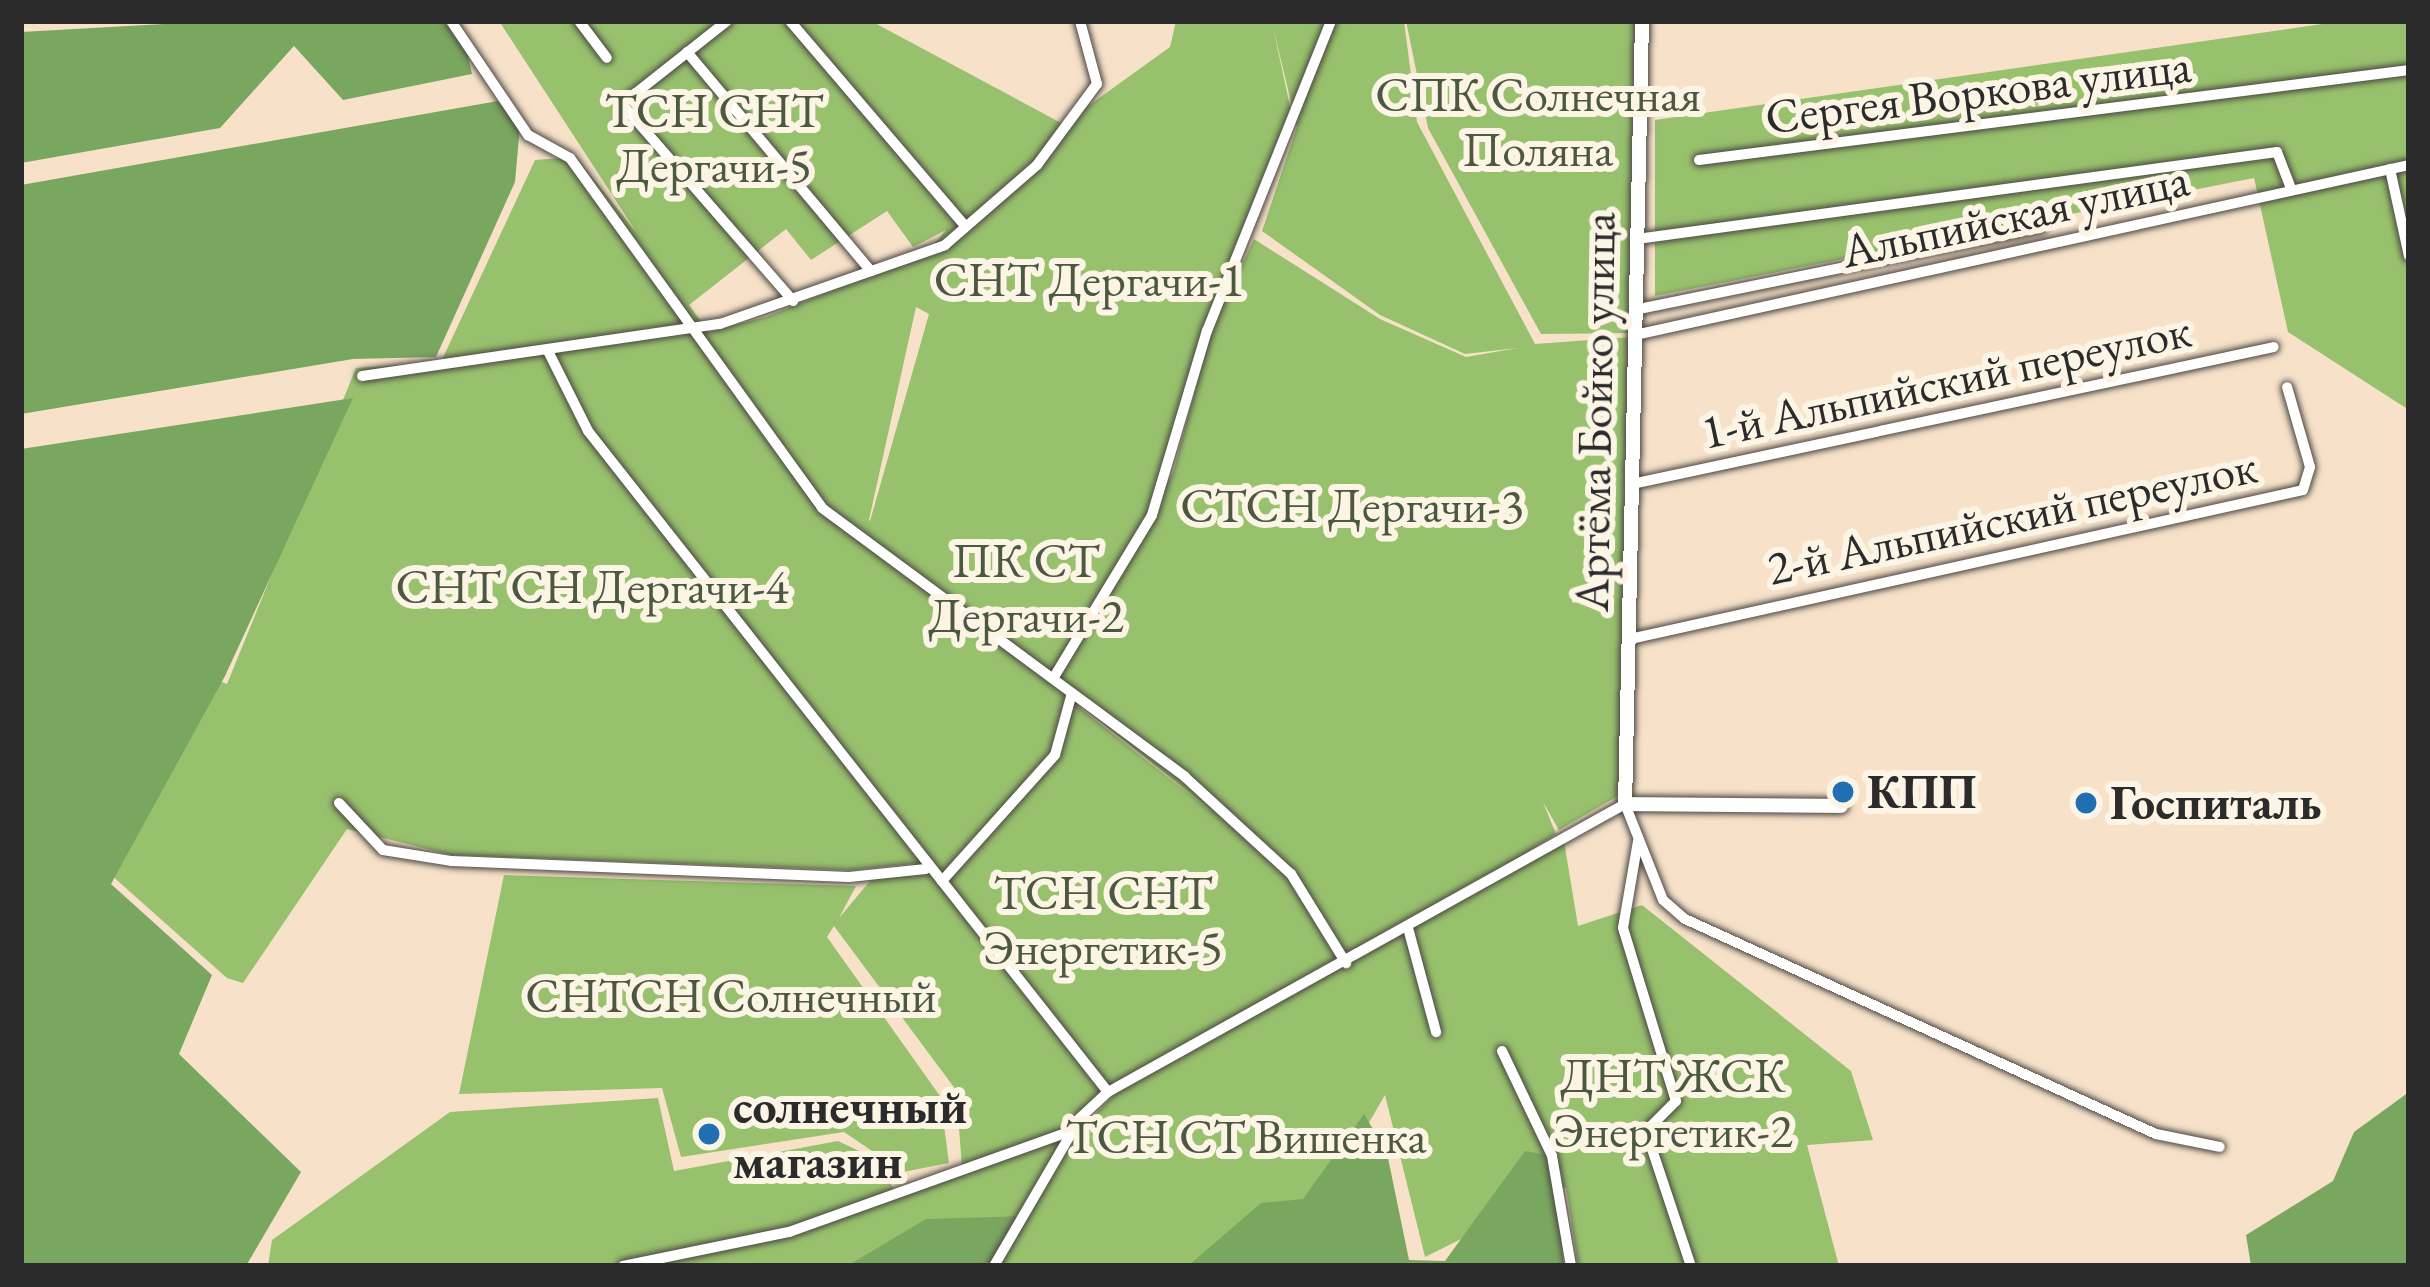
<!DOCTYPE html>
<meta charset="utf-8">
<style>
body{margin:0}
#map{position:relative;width:2430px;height:1287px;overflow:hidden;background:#f7e2c9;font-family:"EB Garamond",serif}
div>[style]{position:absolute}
.green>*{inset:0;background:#98c16d}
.forest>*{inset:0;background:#7aa760}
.roads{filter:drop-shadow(0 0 3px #4a4643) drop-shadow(0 0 3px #4a4643)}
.minor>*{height:10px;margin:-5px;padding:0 5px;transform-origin:5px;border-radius:5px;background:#fff}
.major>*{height:14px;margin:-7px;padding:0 7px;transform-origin:7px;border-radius:7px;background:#fff}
.dots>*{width:33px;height:33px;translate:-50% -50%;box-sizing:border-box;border:6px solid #fcf5e5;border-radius:50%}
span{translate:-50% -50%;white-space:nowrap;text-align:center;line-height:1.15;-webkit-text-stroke:12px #fcf5e5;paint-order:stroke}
.street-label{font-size:48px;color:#2b2b2b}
.park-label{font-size:48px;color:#4c583f}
.poi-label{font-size:48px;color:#2b2b2b;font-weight:700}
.left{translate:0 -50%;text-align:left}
.frame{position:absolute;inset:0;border:24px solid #2b2b2b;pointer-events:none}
</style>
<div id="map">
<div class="green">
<i style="clip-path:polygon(evenodd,499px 21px,871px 21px,1063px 124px,1170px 47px,1176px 21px,1404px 21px,1417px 122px,1535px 344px,1631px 337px,1623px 793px,1559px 830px,1543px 802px,1556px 834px,1493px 874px,1101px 1094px,1071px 1128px,962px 1167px,956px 1090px,834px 926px,827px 937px,940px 1096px,949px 1163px,903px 1172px,844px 1132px,681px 1157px,662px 1088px,459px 1094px,504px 875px,856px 886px,839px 918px,880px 869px,931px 862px,850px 870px,452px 855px,347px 829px,243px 983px,227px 978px,92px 858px,188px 669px,227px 684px,356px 368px,441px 362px,535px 160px,576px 157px,637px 233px,499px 21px,1273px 27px,1297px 127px,1262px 231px,1380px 315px,1465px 354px,1518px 348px,1466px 357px,1380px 319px,1254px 239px,1211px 331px,1173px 473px,1052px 682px,1061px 692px,1047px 681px,1151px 509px,1205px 331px,1291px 111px,1273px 27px,499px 21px,887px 211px,913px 247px,946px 230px,926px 253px,766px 317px,709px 332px,689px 305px,786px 229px,811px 260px,887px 211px,499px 21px,916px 307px,929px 314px,870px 521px,869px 520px,916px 307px,499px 21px,1066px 694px,1209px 809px,1210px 810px,1067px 698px,1051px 753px,1066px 694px)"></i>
<i style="clip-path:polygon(1406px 21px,1638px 21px,1632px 333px,1541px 334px,1428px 128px)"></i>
<i style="clip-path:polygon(2343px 21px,2409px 21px,2409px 410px,2288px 332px,2254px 178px,1655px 296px,1655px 120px)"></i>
<i style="clip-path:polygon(1564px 841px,1578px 926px,1642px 905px,1851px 1071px,1873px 1140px,1807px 1145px,1839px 1266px,1578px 1266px,1566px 1187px,1425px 1257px,1385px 1095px,1317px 1212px,1216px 1263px,268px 1266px,272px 1240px,450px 1112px,658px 1098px,674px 1171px,838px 1141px,876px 1159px,895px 1191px,1077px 1133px,1117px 1092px)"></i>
</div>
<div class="forest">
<i style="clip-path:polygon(217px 21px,443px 21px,465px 42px,472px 74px,343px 100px,294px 46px,220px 128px,21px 163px,21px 32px)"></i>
<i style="clip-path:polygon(498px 101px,520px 126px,515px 182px,436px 357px,353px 359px,21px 414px,21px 185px)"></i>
<i style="clip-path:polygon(353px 398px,225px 676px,111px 884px,212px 975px,179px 1054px,301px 1172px,246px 1266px,21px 1266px,21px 449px)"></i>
<i style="clip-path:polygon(2409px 1092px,2409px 1266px,2251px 1266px,2246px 1235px,2333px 1181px,2354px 1132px)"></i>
<i style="clip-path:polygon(1364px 1114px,1387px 1153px,1409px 1260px,1445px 1261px,1525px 1151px,1552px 1156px,1564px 1266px,1188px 1266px,1261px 1203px,1303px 1199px)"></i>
<i style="clip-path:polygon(1027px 1216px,990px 1266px,847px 1266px,926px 1219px)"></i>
</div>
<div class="roads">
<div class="minor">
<i style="left:451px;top:21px;width:138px;rotate:56deg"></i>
<i style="left:528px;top:135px;width:48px;rotate:28.7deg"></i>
<i style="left:570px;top:158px;width:431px;rotate:54.2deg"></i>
<i style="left:822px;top:508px;width:452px;rotate:36.5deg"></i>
<i style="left:1185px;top:777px;width:144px;rotate:42.5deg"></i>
<i style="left:1291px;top:874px;width:105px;rotate:58.3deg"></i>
<i style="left:579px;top:21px;width:46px;rotate:52.9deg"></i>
<i style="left:727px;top:21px;width:134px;rotate:141.7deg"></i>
<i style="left:622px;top:104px;width:261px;rotate:49deg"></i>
<i style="left:790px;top:21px;width:268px;rotate:49.5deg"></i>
<i style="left:687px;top:52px;width:286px;rotate:50deg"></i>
<i style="left:1699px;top:160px;width:716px;rotate:-7.22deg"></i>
<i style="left:2390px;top:169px;width:89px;rotate:77.7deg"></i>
<i style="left:1637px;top:239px;width:646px;rotate:-7.74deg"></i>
<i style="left:2277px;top:152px;width:39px;rotate:69deg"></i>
<i style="left:1634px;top:310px;width:416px;rotate:-11.5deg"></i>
<i style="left:1635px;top:335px;width:792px;rotate:-12.39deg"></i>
<i style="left:549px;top:353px;width:87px;rotate:63.4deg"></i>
<i style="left:588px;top:431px;width:573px;rotate:51.81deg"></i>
<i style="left:942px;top:881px;width:169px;rotate:-48.1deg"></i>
<i style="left:1055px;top:755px;width:64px;rotate:-74.7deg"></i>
<i style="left:362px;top:376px;width:362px;rotate:-8.3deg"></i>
<i style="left:720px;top:324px;width:238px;rotate:-19.3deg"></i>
<i style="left:945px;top:245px;width:122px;rotate:-41deg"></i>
<i style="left:1037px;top:165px;width:101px;rotate:-53.5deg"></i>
<i style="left:1097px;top:84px;width:65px;rotate:-105.1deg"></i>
<i style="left:1632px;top:484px;width:656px;rotate:-12.05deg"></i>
<i style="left:1630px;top:639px;width:689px;rotate:-12.48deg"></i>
<i style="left:2303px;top:490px;width:24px;rotate:-73deg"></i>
<i style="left:2310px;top:467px;width:83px;rotate:-106deg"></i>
<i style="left:1054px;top:677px;width:189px;rotate:-58.8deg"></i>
<i style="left:1152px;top:515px;width:192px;rotate:-73.4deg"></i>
<i style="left:1207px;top:331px;width:334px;rotate:-68.2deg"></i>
<i style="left:339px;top:803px;width:64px;rotate:46.9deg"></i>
<i style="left:383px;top:850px;width:70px;rotate:9.1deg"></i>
<i style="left:452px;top:861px;width:397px;rotate:2.3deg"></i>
<i style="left:849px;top:877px;width:77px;rotate:-5.9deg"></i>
<i style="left:1638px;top:841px;width:88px;rotate:99.8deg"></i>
<i style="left:1623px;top:928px;width:181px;rotate:73deg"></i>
<i style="left:1676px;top:1101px;width:42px;rotate:135deg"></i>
<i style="left:1646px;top:1131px;width:142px;rotate:71.6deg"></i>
<i style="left:942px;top:881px;width:268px;rotate:51.8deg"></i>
<i style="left:1408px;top:928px;width:108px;rotate:74.9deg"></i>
<i style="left:1502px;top:1051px;width:116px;rotate:64.5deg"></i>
<i style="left:1552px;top:1156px;width:112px;rotate:80.2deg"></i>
<i style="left:623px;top:1266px;width:169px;rotate:-11.6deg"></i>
<i style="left:789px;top:1232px;width:303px;rotate:-19.7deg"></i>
<i style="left:994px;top:1266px;width:171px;rotate:-59.8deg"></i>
<i style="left:1080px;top:1118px;width:38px;rotate:-43deg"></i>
<i style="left:1108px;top:1092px;width:592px;rotate:-29.12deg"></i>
<i style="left:1625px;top:804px;width:103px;rotate:68.4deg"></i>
<i style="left:1663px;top:900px;width:29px;rotate:41deg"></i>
<i style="left:1685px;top:919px;width:518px;rotate:24.54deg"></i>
<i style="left:2156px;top:1134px;width:65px;rotate:11.5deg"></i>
</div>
<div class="major">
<i style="left:1642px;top:21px;width:783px;rotate:91.24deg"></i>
<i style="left:1625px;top:804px;width:216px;rotate:0.5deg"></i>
</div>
</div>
<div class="dots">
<i style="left:1843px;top:792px;background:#1f6fb2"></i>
<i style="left:2086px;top:803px;background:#1f6fb2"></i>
<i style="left:709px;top:1134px;background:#1f6fb2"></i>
</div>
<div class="street-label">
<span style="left:1978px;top:91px;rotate:-7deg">Сергея Воркова улица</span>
<span style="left:2015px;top:215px;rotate:-12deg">Альпийская улица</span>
<span style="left:1946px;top:381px;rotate:-12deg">1-й Альпийский переулок</span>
<span style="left:1595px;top:412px;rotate:-89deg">Артёма Бойко улица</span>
<span style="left:2012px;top:517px;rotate:-12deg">2-й Альпийский переулок</span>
</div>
<div class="park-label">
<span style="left:1538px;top:122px">СПК Солнечная<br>Поляна</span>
<span style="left:714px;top:138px">ТСН СНТ<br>Дергачи-5</span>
<span style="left:1089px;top:280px">СНТ Дергачи-1</span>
<span style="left:1352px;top:506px">СТСН Дергачи-3</span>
<span style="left:1026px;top:588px">ПК СТ<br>Дергачи-2</span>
<span style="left:592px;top:587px">СНТ СН Дергачи-4</span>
<span style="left:1103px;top:920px">ТСН СНТ<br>Энергетик-5</span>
<span style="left:731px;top:996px">СНТСН Солнечный</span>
<span style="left:1673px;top:1103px">ДНТ ЖСК<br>Энергетик-2</span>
<span style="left:1246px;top:1137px">ТСН СТ Вишенка</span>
</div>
<div class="poi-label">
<span class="left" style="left:1867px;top:792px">КПП</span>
<span class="left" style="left:2110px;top:803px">Госпиталь</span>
<span class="left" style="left:733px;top:1134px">солнечный<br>магазин</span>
</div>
<div class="frame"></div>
</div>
